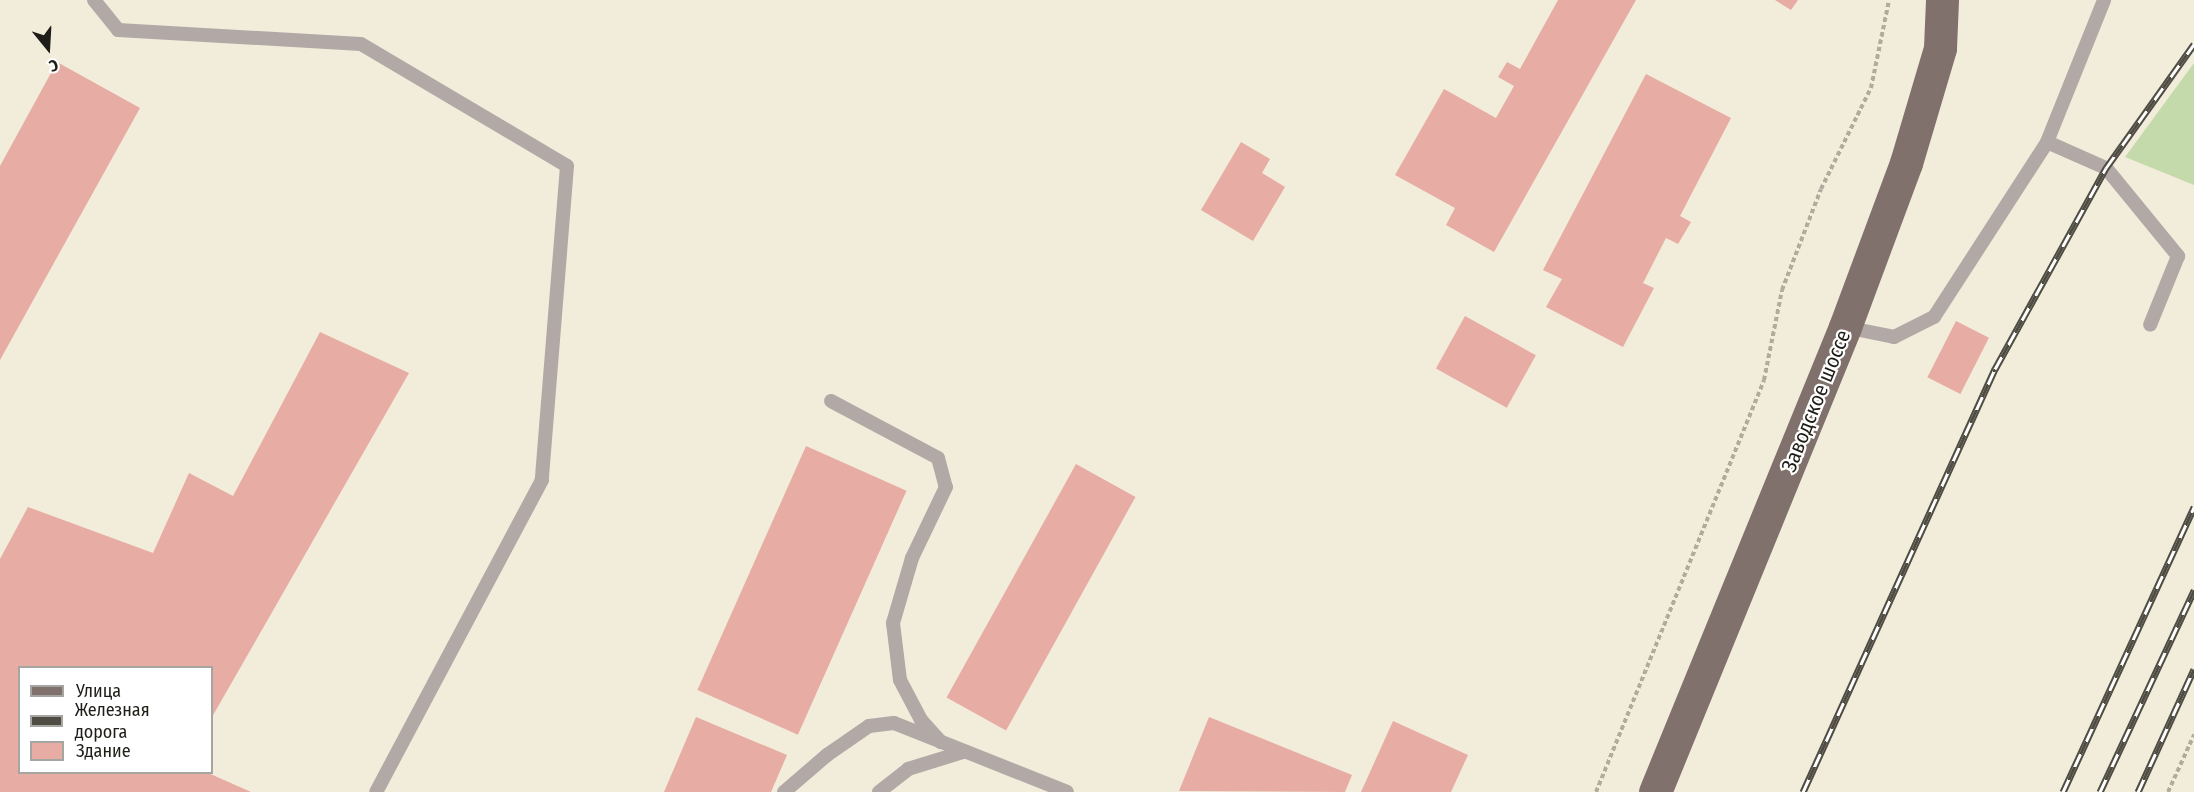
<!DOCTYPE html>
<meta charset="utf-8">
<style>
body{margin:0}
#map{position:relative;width:2194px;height:792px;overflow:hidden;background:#f2ecda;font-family:"Fira Sans Condensed",sans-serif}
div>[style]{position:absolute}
.green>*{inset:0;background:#c5daaa}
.building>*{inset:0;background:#e7aca3;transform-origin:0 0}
.path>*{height:4px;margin-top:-2px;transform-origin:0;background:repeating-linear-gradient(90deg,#b0ab9d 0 4.5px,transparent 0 7.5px)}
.lane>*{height:14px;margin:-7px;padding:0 7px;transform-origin:7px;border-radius:7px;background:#b2a9a7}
.primary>*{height:33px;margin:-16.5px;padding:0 16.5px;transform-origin:16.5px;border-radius:16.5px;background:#81716d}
.rail>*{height:7px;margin-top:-3.5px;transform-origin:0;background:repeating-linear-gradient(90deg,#fff 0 14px,#4e4c43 0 28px);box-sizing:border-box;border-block:2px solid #4e4c43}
span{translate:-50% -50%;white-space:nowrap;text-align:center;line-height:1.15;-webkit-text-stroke:4.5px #fff;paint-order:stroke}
.street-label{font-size:21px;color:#1f1d17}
.legend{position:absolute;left:18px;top:666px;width:195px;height:108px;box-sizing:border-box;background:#fff;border:2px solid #a5a5a2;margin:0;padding:8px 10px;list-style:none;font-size:18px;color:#1f1d17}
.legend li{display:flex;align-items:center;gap:12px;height:30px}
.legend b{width:30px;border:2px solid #a5a5a2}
.north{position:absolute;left:18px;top:18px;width:60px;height:60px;-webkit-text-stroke:4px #fff;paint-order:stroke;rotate:162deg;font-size:16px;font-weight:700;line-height:24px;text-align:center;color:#1f1d17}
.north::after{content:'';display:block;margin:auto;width:21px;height:27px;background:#1f1d17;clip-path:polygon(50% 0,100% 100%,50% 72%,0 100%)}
</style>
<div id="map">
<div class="green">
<i style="clip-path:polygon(2194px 63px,2194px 185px,2125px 157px)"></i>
</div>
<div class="building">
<i style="clip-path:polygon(1558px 0,1636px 0,1494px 252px,1446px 225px,1455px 208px,1395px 175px,1444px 89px,1496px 118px,1514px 86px,1498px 77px,1507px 62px,1520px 69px)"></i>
<i style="clip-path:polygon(1775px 0,1798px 0,1791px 10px)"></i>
<i style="clip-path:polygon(57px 62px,140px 108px,0 360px,0 166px)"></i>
<i style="clip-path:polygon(1646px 74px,1731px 118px,1680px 216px,1691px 222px,1678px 244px,1666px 238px,1643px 283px,1654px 288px,1623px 347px,1546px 307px,1562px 279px,1543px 270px)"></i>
<i style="clip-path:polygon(1241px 142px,1270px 159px,1262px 173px,1285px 187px,1253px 241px,1201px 210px)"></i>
<i style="left:1465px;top:316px;width:81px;height:60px;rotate:29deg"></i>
<i style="left:1956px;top:321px;width:37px;height:63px;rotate:27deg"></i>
<i style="clip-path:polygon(320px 332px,409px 373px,212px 717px,212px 668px,20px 668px,20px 772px,206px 772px,251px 792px,0 792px,0 559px,28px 507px,153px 553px,189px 473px,233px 496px)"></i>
<i style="left:806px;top:446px;width:110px;height:267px;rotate:24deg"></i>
<i style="left:1076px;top:464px;width:68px;height:267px;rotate:29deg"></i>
<i style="clip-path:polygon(696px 717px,787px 755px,771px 792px,664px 792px)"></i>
<i style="clip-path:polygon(1209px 717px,1352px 775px,1345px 792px,1179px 791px)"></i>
<i style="clip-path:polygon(1393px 721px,1468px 755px,1451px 792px,1361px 792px)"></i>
</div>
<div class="path">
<i style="left:1596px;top:792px;width:445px;rotate:-67.8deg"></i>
<i style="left:1764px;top:380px;width:92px;rotate:-78.7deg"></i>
<i style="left:1782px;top:290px;width:108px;rotate:-68.9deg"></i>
<i style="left:1821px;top:189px;width:113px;rotate:-63.7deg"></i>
<i style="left:1871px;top:88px;width:90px;rotate:-78.4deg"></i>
<i style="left:2168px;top:792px;width:63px;rotate:-65.5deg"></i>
</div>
<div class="lane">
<i style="left:94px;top:0;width:38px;rotate:51deg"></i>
<i style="left:118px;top:30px;width:243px;rotate:3.3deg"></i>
<i style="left:361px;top:44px;width:239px;rotate:30.6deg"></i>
<i style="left:567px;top:166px;width:315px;rotate:94.6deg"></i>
<i style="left:542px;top:480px;width:353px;rotate:118deg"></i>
<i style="left:2047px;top:142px;width:64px;rotate:23.8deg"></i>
<i style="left:2106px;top:168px;width:114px;rotate:50.7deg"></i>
<i style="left:2178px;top:256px;width:74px;rotate:112.1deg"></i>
<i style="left:1845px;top:327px;width:50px;rotate:11.5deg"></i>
<i style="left:1894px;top:337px;width:45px;rotate:-26.6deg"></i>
<i style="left:1934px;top:317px;width:208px;rotate:-57.1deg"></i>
<i style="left:2047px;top:142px;width:153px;rotate:-68.1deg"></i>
<i style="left:831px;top:401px;width:121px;rotate:28deg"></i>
<i style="left:938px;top:458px;width:30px;rotate:75deg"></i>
<i style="left:946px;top:487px;width:79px;rotate:115.6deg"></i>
<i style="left:912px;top:558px;width:68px;rotate:106.3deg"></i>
<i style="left:893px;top:623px;width:57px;rotate:83deg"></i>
<i style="left:900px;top:680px;width:45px;rotate:62.3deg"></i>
<i style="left:921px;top:720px;width:30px;rotate:48deg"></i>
<i style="left:784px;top:792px;width:57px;rotate:-40.7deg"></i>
<i style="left:827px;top:755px;width:51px;rotate:-34.6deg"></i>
<i style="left:869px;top:726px;width:25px;rotate:-7deg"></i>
<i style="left:894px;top:723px;width:186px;rotate:21.7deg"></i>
<i style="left:879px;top:792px;width:37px;rotate:-38deg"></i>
<i style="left:908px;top:769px;width:58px;rotate:-17.2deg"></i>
</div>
<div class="primary">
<i style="left:1655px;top:792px;width:502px;rotate:-67.77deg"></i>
<i style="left:1845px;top:327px;width:175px;rotate:-69.6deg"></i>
<i style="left:1906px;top:163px;width:120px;rotate:-73.5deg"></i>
<i style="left:1940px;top:48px;width:48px;rotate:-87.6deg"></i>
</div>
<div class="rail">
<i style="left:1803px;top:792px;width:465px;rotate:-65.6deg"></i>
<i style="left:1995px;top:369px;width:230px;rotate:-61.1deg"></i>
<i style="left:2106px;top:168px;width:152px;rotate:-54.6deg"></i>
<i style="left:2063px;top:792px;width:314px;rotate:-65.3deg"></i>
<i style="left:2100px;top:792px;width:223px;rotate:-65deg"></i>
<i style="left:2138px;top:792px;width:135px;rotate:-65.5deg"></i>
</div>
<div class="street-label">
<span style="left:1816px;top:401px;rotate:-68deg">Заводское шоссе</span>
</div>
<ul class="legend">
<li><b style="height:8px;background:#81716d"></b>Улица</li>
<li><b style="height:8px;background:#4e4c43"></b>Железная дорога</li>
<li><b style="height:16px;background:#e7aca3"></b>Здание</li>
</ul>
<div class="north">С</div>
</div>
